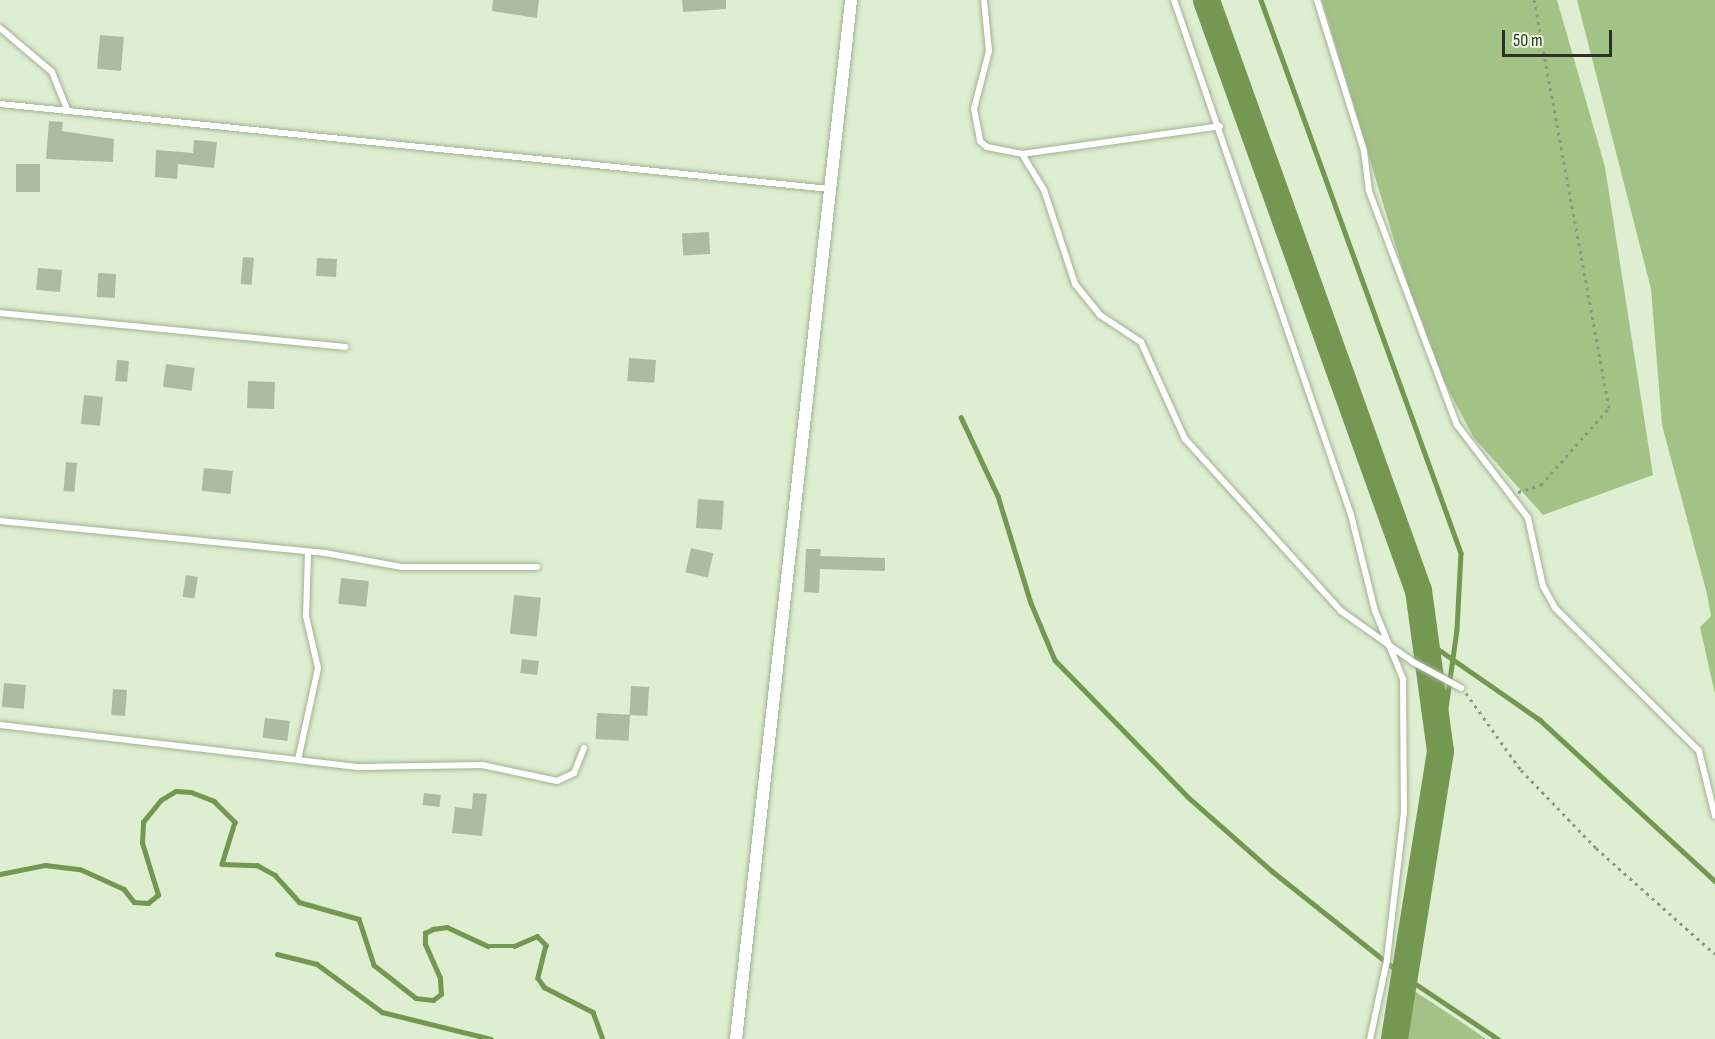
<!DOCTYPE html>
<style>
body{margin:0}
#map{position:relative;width:1715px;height:1039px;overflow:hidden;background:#deeed0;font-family:"Sofia Sans Condensed",sans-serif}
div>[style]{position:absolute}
.green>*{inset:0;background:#a3c286}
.stream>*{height:4.5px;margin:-2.25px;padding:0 2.25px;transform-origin:2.25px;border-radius:2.25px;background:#749751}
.river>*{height:27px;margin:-13.5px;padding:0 13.5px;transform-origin:13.5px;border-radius:13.5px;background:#749751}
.building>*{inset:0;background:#acbc9f;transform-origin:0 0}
.path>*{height:3px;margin-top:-1.5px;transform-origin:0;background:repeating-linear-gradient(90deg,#8d9883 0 3px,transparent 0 7.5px)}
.roads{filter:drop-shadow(0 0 2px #a1b194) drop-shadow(0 0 2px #a1b194)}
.service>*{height:6px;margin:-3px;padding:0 3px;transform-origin:3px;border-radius:3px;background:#fff}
.minor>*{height:12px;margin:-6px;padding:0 6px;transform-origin:6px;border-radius:6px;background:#fff}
span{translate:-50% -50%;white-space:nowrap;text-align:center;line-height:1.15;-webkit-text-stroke:5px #ebfbdd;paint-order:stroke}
.scale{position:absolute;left:1502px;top:30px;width:110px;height:27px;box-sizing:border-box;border:3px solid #2b3126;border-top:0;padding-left:8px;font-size:18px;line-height:21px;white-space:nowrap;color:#2b3126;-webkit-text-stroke:4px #ebfbdd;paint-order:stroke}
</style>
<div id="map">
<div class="green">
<i style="clip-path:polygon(1322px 0,1557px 0,1605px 167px,1653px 475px,1543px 515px,1474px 438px,1427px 350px)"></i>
<i style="clip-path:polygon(1577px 0,1715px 0,1715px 694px,1700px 627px,1711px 616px,1707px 594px,1662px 425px,1651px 289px)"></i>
<i style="clip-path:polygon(1408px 987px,1457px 1019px,1486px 1039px,1400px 1039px)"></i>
</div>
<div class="stream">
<i style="left:1261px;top:0;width:588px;rotate:70.12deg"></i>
<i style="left:1461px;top:553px;width:77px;rotate:93deg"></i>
<i style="left:1457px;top:630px;width:122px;rotate:98deg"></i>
<i style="left:961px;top:417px;width:87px;rotate:64.9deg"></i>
<i style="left:998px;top:496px;width:112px;rotate:72.9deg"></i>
<i style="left:1031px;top:603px;width:62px;rotate:67.2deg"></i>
<i style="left:1055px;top:660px;width:191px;rotate:45.8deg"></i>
<i style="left:1188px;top:797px;width:112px;rotate:41.4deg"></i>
<i style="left:1272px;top:871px;width:169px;rotate:38.5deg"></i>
<i style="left:1404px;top:976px;width:113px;rotate:33.8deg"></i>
<i style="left:1425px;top:640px;width:140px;rotate:34.8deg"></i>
<i style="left:1540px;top:720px;width:238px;rotate:42.6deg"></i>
<i style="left:0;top:874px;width:46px;rotate:-11.3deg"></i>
<i style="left:45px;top:865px;width:35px;rotate:7deg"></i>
<i style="left:80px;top:869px;width:48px;rotate:24.4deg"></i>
<i style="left:124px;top:889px;width:16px;rotate:52deg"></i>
<i style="left:134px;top:902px;width:14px;rotate:4deg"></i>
<i style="left:148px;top:903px;width:13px;rotate:-39deg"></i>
<i style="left:158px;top:895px;width:54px;rotate:-107.1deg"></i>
<i style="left:142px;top:843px;width:21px;rotate:-87deg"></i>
<i style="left:143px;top:822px;width:28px;rotate:-51deg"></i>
<i style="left:161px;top:800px;width:17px;rotate:-31deg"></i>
<i style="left:176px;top:791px;width:15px;rotate:4deg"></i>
<i style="left:191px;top:792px;width:25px;rotate:21deg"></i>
<i style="left:214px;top:801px;width:30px;rotate:45deg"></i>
<i style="left:235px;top:822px;width:44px;rotate:107.2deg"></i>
<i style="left:222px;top:864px;width:35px;rotate:2deg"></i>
<i style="left:257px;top:865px;width:21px;rotate:29deg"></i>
<i style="left:275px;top:875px;width:36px;rotate:48deg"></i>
<i style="left:299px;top:902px;width:62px;rotate:15.8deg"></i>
<i style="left:359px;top:919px;width:48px;rotate:71.9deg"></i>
<i style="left:374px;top:965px;width:53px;rotate:38.2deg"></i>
<i style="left:416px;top:998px;width:17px;rotate:7deg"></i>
<i style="left:433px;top:1000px;width:10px;rotate:-37deg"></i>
<i style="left:441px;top:994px;width:16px;rotate:-94deg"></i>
<i style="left:440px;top:978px;width:37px;rotate:-114deg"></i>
<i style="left:425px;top:944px;width:11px;rotate:-90deg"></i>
<i style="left:425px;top:933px;width:9px;rotate:-27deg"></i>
<i style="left:433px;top:929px;width:14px;rotate:-8deg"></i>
<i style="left:447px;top:927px;width:45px;rotate:24.9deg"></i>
<i style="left:488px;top:946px;width:26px"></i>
<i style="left:514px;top:946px;width:25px;rotate:-23deg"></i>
<i style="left:537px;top:936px;width:13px;rotate:45deg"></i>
<i style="left:546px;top:945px;width:34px;rotate:104deg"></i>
<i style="left:538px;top:978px;width:11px;rotate:56deg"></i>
<i style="left:544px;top:987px;width:55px;rotate:27deg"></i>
<i style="left:593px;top:1012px;width:29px;rotate:70deg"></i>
<i style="left:277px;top:954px;width:41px;rotate:14deg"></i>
<i style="left:317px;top:964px;width:81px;rotate:36.4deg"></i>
<i style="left:382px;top:1012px;width:112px;rotate:13.9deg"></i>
</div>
<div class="river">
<i style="left:1206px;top:0;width:627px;rotate:70.24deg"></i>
<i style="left:1418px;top:590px;width:162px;rotate:82.2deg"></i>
<i style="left:1440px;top:751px;width:292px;rotate:99.1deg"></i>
</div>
<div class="building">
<i style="clip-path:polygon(493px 0,539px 0,537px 18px,492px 11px)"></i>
<i style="clip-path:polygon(682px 0,726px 0,726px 9px,683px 12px)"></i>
<i style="left:100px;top:35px;width:24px;height:34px;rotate:5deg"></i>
<i style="clip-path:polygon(49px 121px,63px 122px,62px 131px,114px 139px,113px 162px,46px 159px)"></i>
<i style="clip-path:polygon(194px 140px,217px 142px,214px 168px,178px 164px,177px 179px,155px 177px,156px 150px,193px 153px)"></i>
<i style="left:16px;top:164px;width:24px;height:28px"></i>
<i style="left:709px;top:232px;width:22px;height:27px;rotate:87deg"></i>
<i style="left:243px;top:257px;width:11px;height:27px;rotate:5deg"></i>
<i style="left:317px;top:258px;width:20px;height:18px;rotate:3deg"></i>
<i style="left:38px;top:268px;width:24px;height:22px;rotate:5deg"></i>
<i style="left:98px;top:273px;width:18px;height:24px;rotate:3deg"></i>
<i style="left:629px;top:358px;width:27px;height:23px;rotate:4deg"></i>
<i style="left:117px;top:360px;width:12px;height:21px;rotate:5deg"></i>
<i style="left:166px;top:364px;width:29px;height:23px;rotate:8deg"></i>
<i style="left:248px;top:381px;width:27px;height:27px;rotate:2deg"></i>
<i style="left:84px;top:395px;width:19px;height:29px;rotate:6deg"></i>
<i style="left:66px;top:462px;width:11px;height:29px;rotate:5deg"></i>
<i style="left:204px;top:468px;width:29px;height:23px;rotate:6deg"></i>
<i style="left:698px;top:499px;width:26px;height:29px;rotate:4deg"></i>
<i style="left:691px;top:548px;width:23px;height:25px;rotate:13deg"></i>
<i style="clip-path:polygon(806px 549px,821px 549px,820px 556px,885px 558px,885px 571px,820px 569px,819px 593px,804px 592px)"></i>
<i style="left:186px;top:575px;width:12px;height:22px;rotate:9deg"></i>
<i style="left:341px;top:578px;width:28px;height:26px;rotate:6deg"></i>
<i style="left:514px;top:595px;width:27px;height:39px;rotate:6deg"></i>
<i style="left:522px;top:659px;width:17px;height:14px;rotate:7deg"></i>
<i style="left:4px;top:683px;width:22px;height:24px;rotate:5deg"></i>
<i style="left:631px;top:686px;width:18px;height:29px;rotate:3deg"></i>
<i style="left:113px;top:689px;width:14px;height:26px;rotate:4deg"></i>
<i style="left:597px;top:713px;width:33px;height:26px;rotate:3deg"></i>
<i style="left:265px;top:718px;width:25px;height:20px;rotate:7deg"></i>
<i style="left:424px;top:793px;width:17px;height:12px;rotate:7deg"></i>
<i style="clip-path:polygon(473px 793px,487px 794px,482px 836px,452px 833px,455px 807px,472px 809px)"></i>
</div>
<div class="path">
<i style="left:1518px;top:492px;width:24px;rotate:-17deg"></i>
<i style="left:1541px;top:485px;width:103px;rotate:-48.6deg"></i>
<i style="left:1609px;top:408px;width:415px;rotate:-100.4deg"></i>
<i style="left:1466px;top:693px;width:95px;rotate:54.5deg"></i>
<i style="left:1521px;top:770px;width:108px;rotate:46.1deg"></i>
<i style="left:1596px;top:848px;width:159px;rotate:41.7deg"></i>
</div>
<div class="roads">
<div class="service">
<i style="left:984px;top:0;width:51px;rotate:84.4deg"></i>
<i style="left:989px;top:51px;width:60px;rotate:104.5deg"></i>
<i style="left:974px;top:109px;width:33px;rotate:79deg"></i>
<i style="left:980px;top:141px;width:9px;rotate:41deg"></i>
<i style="left:987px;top:147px;width:36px;rotate:11deg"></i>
<i style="left:1022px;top:154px;width:200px;rotate:-8deg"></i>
<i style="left:1174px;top:0;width:545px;rotate:71.03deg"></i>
<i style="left:1351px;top:515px;width:99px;rotate:76deg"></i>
<i style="left:1375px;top:611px;width:74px;rotate:67.6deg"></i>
<i style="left:1403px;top:679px;width:133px;rotate:89.6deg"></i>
<i style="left:1404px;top:812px;width:149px;rotate:96.6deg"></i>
<i style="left:1387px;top:960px;width:81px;rotate:102.1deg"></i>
<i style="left:1317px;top:0;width:158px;rotate:72.7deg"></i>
<i style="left:1364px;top:151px;width:40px;rotate:82.9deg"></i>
<i style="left:1369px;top:191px;width:250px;rotate:69.4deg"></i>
<i style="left:1457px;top:425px;width:117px;rotate:52.6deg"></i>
<i style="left:1528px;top:518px;width:70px;rotate:77.6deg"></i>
<i style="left:1543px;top:586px;width:25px;rotate:61deg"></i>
<i style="left:1555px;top:608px;width:203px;rotate:44.8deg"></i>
<i style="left:1699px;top:751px;width:67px;rotate:76.2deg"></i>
<i style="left:0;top:28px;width:68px;rotate:40.2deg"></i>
<i style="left:52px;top:72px;width:40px;rotate:68deg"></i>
<i style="left:0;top:104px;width:833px;rotate:5.85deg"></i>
<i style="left:1022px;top:154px;width:42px;rotate:58.6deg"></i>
<i style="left:1044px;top:190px;width:99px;rotate:71.7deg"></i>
<i style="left:1075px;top:284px;width:40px;rotate:51deg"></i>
<i style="left:1100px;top:315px;width:49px;rotate:33.4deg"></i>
<i style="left:1141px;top:342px;width:107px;rotate:65.6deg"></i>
<i style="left:1185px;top:439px;width:232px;rotate:47.8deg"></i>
<i style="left:1341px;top:611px;width:88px;rotate:35.3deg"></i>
<i style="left:1413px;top:662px;width:55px;rotate:28.4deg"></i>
<i style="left:0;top:313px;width:347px;rotate:5.6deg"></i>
<i style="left:0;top:521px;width:327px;rotate:5.6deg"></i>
<i style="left:325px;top:553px;width:78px;rotate:10.3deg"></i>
<i style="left:402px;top:567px;width:135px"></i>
<i style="left:0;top:725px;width:362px;rotate:6.7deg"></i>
<i style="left:360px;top:767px;width:122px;rotate:-0.9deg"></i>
<i style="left:482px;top:765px;width:77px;rotate:12deg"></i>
<i style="left:557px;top:781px;width:19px;rotate:-25deg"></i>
<i style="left:574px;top:773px;width:27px;rotate:-68deg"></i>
<i style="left:298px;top:760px;width:94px;rotate:-77.7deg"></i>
<i style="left:318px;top:668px;width:53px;rotate:-103deg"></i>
<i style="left:306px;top:616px;width:64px;rotate:-88.2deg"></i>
</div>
<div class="minor">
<i style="left:736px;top:1039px;width:1045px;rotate:-83.68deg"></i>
</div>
</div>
<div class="scale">50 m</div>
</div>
